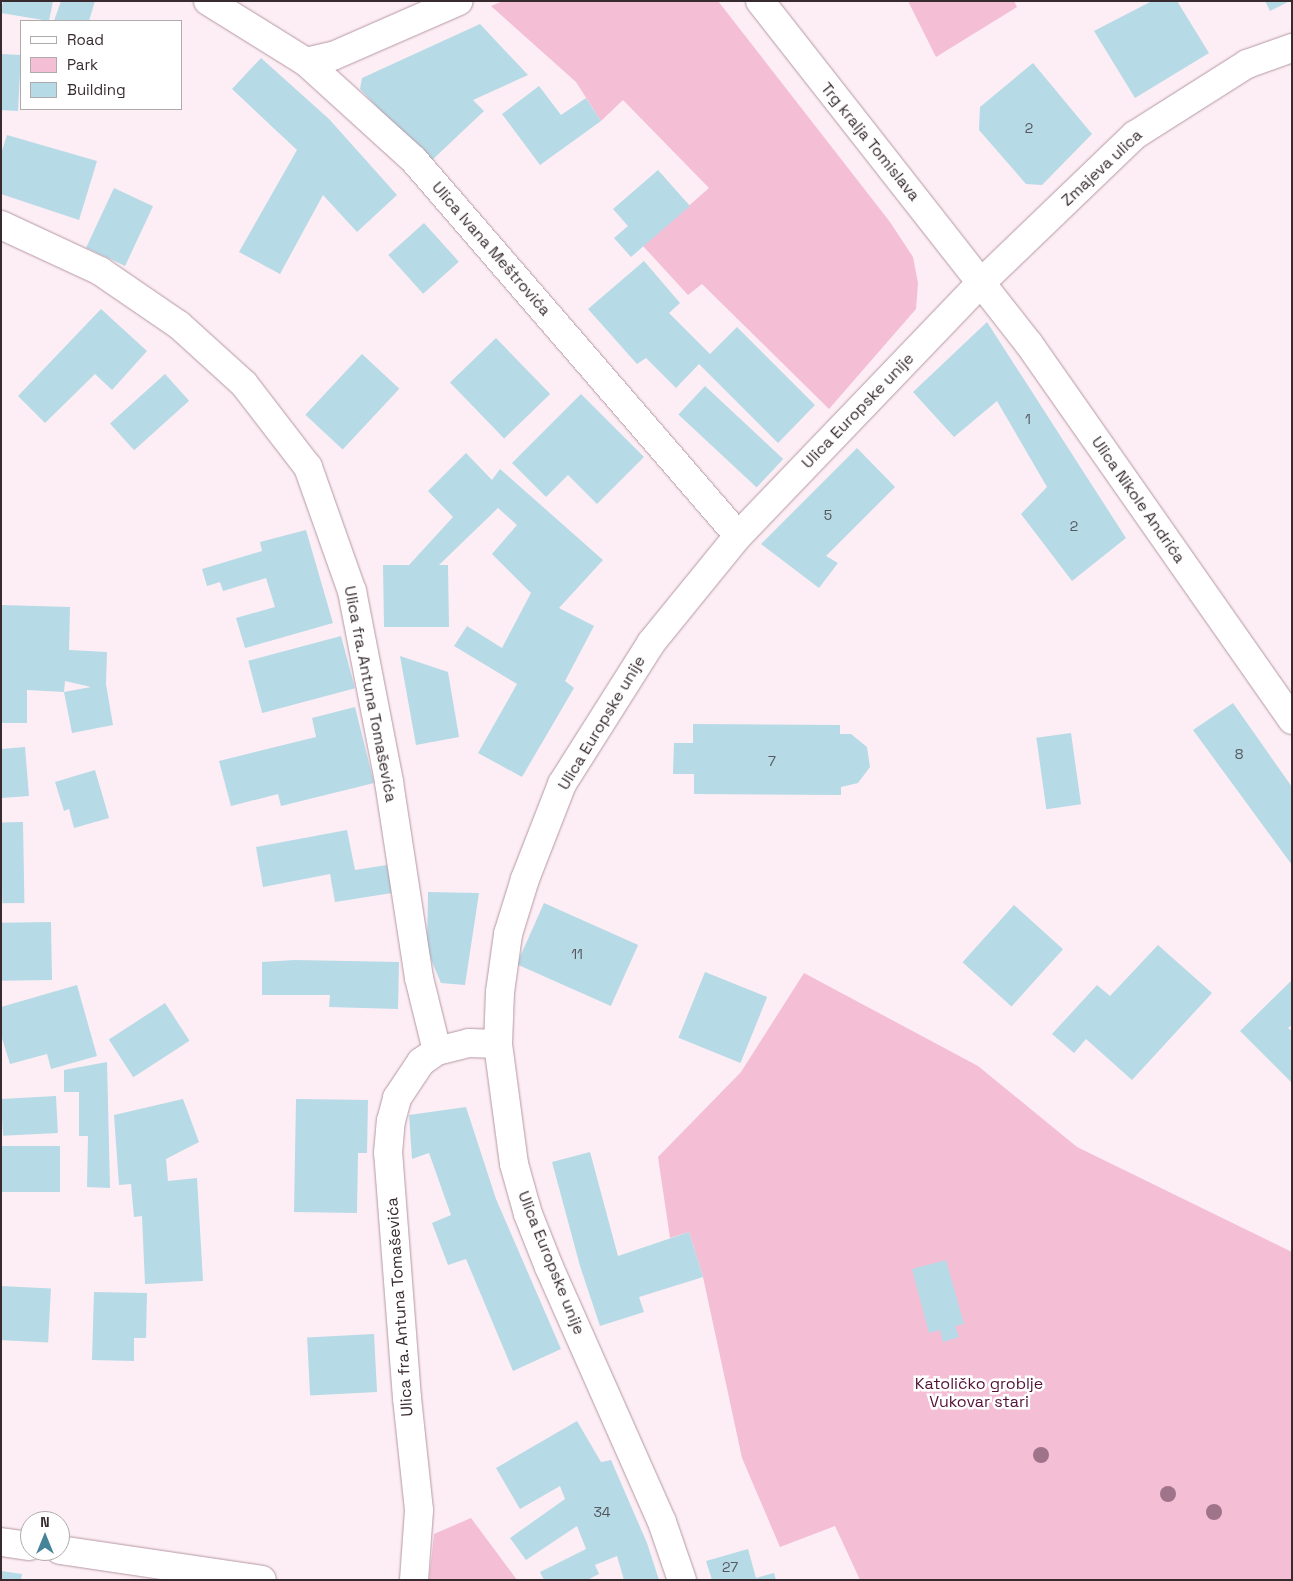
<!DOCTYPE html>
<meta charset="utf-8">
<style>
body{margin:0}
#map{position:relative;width:1293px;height:1581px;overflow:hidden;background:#fceef4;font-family:"Space Grotesk",sans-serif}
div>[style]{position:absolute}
.green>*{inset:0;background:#f4bed5}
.building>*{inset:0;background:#b6dae6;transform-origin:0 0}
.roads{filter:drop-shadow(0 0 1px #b697a4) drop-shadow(0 0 1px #b697a4)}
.minor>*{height:28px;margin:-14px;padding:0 14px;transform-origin:14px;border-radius:14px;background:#fff}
.secondary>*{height:28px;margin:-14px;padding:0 14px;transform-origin:14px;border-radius:14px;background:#fff}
.primary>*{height:28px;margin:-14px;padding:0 14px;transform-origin:14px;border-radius:14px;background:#fff}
.trees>*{width:16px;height:16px;margin:-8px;border-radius:50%;background:#9f748b}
span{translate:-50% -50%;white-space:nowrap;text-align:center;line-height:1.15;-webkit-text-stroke:5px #fff;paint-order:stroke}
.number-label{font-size:14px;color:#57575e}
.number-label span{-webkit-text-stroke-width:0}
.street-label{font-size:16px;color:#372b30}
.park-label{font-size:16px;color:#531135}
.frame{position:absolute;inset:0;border:2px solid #372b30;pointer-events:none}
.legend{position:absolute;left:20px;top:20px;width:162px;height:90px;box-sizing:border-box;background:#fff;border:1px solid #afaaac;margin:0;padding:6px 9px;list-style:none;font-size:15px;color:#372b30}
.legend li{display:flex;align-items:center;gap:10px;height:25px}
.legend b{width:25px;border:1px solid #afaaac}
.north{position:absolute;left:20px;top:1511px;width:50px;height:50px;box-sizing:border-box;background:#fff;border:1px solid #afaaac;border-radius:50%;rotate:0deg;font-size:14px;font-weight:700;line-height:20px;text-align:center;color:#372b30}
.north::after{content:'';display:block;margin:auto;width:18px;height:22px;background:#458499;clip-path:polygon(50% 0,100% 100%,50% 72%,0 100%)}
</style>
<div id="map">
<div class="green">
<i style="clip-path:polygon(503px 1px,718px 1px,890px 222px,913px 257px,918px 283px,916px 309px,829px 409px,702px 284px,688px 295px,643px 246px,709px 188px,623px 100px,601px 121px,576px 82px,491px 6px)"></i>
<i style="clip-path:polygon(908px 1px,1014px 1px,1017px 7px,936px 57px)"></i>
<i style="clip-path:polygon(804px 973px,978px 1066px,1077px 1147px,1292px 1252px,1292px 1580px,860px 1580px,835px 1526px,780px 1547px,742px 1458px,703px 1277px,689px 1232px,670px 1238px,658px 1157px,741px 1072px)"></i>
<i style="clip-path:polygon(471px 1518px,517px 1580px,429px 1580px,434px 1534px)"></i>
</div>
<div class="building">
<i style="clip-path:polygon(3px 1px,53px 1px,49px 21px,1px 13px)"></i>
<i style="clip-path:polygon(61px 1px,95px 1px,89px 21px,54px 21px)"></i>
<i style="clip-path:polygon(1152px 1px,1177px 1px,1209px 53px,1135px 98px,1094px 31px)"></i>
<i style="clip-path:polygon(1265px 1px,1290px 1px,1270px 11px)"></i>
<i style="clip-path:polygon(480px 24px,528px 75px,473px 100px,484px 111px,430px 162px,360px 89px,362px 78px)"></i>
<i style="left:1px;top:54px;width:20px;height:56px;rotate:3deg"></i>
<i style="clip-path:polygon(261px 58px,329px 119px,397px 195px,357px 232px,323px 195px,280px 274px,239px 252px,297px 150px,232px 89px)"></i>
<i style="clip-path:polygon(1033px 63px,1092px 134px,1042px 185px,1026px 184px,979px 130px,980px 107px)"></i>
<i style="clip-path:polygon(539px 86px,561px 115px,586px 98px,601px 121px,540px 165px,502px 114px)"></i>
<i style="clip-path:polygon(7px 135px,97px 161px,79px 220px,1px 194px,1px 154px)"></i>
<i style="clip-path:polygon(658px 170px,690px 206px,631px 257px,614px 238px,628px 226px,613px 209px)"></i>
<i style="left:114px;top:188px;width:43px;height:66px;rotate:25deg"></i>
<i style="left:424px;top:223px;width:52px;height:48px;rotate:48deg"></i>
<i style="clip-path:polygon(644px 261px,680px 303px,669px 313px,710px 354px,737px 327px,815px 405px,778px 443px,699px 364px,676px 388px,646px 358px,637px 364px,588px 309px)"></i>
<i style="clip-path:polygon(101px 309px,147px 351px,112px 390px,95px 374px,45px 423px,18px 396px)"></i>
<i style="clip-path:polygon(987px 322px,1126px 538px,1072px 581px,1021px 514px,1047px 487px,997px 401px,954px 437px,913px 392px)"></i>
<i style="left:496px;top:338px;width:78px;height:64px;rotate:46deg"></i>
<i style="left:362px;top:354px;width:51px;height:83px;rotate:43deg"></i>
<i style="left:165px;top:374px;width:36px;height:74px;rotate:48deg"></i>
<i style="left:705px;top:386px;width:107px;height:39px;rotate:43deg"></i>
<i style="clip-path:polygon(581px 394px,644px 457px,597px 504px,568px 475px,546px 497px,512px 463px)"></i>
<i style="clip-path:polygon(857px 448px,895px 487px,826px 556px,838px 563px,819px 588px,761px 544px)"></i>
<i style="clip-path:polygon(466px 453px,492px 480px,500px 469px,603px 560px,559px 608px,594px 626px,565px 681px,574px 688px,522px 777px,478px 753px,517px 684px,454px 646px,467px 626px,502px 648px,531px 593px,492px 554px,517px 525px,498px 508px,439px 565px,448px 565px,449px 627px,384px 627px,383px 565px,409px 565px,453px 517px,428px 491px)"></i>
<i style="clip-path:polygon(306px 530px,333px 623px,245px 648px,236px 618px,275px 607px,266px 578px,223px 591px,220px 582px,207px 586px,202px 569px,262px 551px,260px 542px)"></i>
<i style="clip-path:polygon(1px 605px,70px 607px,69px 650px,107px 652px,106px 684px,113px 725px,72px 733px,64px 692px,91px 687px,65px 681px,64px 692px,27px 690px,27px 723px,1px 723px)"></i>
<i style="left:341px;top:636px;width:54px;height:96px;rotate:75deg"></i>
<i style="clip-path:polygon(400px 656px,448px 672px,459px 737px,416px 745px)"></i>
<i style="clip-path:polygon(1233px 703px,1292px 787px,1292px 865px,1193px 730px)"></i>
<i style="clip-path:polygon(355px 707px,374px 783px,281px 806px,278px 794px,231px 806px,219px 761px,316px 737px,312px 718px)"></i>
<i style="clip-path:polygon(693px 724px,840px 725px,840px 734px,851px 734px,867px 747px,870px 767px,858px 783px,841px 787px,841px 795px,694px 794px,694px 774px,673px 774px,674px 743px,693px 743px)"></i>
<i style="left:1071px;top:733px;width:72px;height:35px;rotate:82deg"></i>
<i style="clip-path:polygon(25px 747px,29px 796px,1px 798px,1px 749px)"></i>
<i style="clip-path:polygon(95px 770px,109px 818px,74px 828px,69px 809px,64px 811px,55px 782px)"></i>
<i style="left:23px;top:822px;width:81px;height:22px;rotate:89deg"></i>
<i style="clip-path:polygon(347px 830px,355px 870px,387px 865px,392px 893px,335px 902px,330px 874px,263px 887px,256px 847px)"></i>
<i style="clip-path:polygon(428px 892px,479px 893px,465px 985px,441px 983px,427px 950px)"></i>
<i style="left:544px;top:903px;width:103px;height:67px;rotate:24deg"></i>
<i style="left:1014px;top:905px;width:66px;height:77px;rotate:42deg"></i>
<i style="left:51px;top:922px;width:58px;height:50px;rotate:89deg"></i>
<i style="clip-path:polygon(1158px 945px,1212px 993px,1132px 1080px,1086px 1039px,1074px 1053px,1052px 1034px,1097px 985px,1110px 996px)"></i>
<i style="clip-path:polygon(295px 960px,399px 962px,398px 1009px,329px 1007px,330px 995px,262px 995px,262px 962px)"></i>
<i style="left:705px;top:972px;width:67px;height:71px;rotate:22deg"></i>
<i style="clip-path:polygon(1292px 980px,1292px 1025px,1288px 1028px,1292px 1031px,1292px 1083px,1240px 1031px)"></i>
<i style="clip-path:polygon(77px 985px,97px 1056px,51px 1069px,47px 1054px,10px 1064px,1px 1035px,1px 1007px)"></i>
<i style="left:165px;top:1003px;width:45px;height:67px;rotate:57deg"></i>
<i style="clip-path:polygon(107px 1062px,110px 1188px,87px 1187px,88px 1136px,79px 1136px,79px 1092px,64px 1092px,64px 1070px)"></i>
<i style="left:56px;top:1096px;width:37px;height:55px;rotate:87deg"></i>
<i style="clip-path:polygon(183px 1099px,199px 1142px,166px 1159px,168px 1181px,197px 1178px,203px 1281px,145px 1284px,142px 1216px,134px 1217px,131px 1184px,119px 1185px,114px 1115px)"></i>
<i style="clip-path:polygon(296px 1099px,368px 1100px,367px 1153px,358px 1153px,357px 1213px,294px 1212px)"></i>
<i style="clip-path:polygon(466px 1107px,496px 1199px,561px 1349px,513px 1371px,466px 1259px,448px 1265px,432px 1223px,451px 1215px,429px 1153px,412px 1159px,409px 1115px)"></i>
<i style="left:1px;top:1146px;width:59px;height:46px"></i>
<i style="clip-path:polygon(590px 1152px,618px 1256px,689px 1232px,703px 1277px,639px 1297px,644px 1312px,600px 1326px,580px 1266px,552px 1162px)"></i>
<i style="clip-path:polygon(946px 1260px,964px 1324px,955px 1326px,959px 1337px,943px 1342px,940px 1330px,929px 1333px,912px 1269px)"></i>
<i style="left:1px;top:1286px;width:50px;height:54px;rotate:3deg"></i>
<i style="clip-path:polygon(94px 1292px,147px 1293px,146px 1338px,134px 1338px,134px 1361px,92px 1360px)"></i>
<i style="left:374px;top:1334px;width:58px;height:67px;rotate:87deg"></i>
<i style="clip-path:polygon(577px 1421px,601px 1462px,611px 1460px,647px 1543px,659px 1580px,624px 1580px,617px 1556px,595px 1565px,599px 1574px,587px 1580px,544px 1580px,540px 1572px,586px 1549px,577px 1526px,526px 1560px,510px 1538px,565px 1499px,560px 1486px,520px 1509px,496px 1468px)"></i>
<i style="clip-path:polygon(748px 1549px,756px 1578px,774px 1573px,776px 1580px,712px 1580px,706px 1561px)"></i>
<i style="clip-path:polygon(1px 1571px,22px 1574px,21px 1580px,1px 1580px)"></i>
</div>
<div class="roads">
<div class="minor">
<i style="left:208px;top:1px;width:115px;rotate:31.9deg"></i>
<i style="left:306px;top:62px;width:146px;rotate:42.2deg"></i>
<i style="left:414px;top:160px;width:496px;rotate:49.2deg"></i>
<i style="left:306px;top:62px;width:28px;rotate:-13deg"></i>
<i style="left:333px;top:56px;width:137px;rotate:-23.6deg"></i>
<i style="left:1px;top:225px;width:109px;rotate:24.9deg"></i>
<i style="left:100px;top:271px;width:96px;rotate:34.4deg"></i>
<i style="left:179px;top:325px;width:88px;rotate:42.2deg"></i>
<i style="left:244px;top:384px;width:105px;rotate:52.4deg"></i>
<i style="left:308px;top:467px;width:132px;rotate:70.5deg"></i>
<i style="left:352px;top:591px;width:195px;rotate:79deg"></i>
<i style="left:389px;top:782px;width:198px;rotate:81.3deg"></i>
<i style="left:419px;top:978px;width:75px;rotate:76.1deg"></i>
<i style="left:982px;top:282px;width:212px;rotate:-43.9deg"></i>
<i style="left:1135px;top:135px;width:133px;rotate:-32.4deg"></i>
<i style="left:1247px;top:64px;width:48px;rotate:-19.6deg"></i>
<i style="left:1px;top:1542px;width:29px;rotate:8deg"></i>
<i style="left:60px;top:1550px;width:204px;rotate:8.4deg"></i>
<i style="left:414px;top:1580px;width:70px;rotate:-85.9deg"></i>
<i style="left:419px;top:1510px;width:113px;rotate:-96.1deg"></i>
<i style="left:407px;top:1398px;width:246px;rotate:-94.4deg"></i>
<i style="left:388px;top:1153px;width:32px;rotate:-85deg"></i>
<i style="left:391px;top:1121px;width:24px;rotate:-75deg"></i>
<i style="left:397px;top:1098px;width:43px;rotate:-56.3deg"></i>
<i style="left:421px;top:1062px;width:19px;rotate:-35deg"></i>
<i style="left:437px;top:1051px;width:33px;rotate:-14deg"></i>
<i style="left:469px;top:1043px;width:29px;rotate:2deg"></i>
</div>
<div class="secondary">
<i style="left:682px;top:1580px;width:61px;rotate:-109deg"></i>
<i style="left:662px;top:1522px;width:279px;rotate:-113.9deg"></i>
<i style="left:549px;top:1267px;width:57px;rotate:-111.6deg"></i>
<i style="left:528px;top:1214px;width:52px;rotate:-105.6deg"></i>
<i style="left:514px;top:1164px;width:121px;rotate:-97.6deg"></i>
<i style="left:498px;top:1044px;width:52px;rotate:-87.8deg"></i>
<i style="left:500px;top:992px;width:59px;rotate:-82.1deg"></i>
<i style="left:508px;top:934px;width:58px;rotate:-72.8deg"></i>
<i style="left:525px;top:879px;width:102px;rotate:-68.7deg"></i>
<i style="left:562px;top:784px;width:167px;rotate:-57.7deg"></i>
<i style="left:651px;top:643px;width:138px;rotate:-50.9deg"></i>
<i style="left:738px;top:536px;width:352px;rotate:-46.2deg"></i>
</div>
<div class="primary">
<i style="left:760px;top:1px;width:436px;rotate:51.9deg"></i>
<i style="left:1029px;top:344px;width:459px;rotate:55deg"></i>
</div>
</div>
<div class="trees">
<i style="left:1041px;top:1455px"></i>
<i style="left:1168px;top:1494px"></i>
<i style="left:1214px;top:1512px"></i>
</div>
<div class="number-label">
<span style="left:1029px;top:128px">2</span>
<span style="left:1028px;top:419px">1</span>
<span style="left:828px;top:515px">5</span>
<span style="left:1074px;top:526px">2</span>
<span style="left:1239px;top:754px">8</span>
<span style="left:772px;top:761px">7</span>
<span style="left:577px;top:954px">11</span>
<span style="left:602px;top:1512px">34</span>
<span style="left:730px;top:1567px">27</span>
</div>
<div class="street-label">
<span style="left:870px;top:142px;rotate:51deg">Trg kralja Tomislava</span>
<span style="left:1102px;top:168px;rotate:-43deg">Zmajeva ulica</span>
<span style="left:491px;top:249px;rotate:49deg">Ulica Ivana Meštrovića</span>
<span style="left:858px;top:411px;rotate:-46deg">Ulica Europske unije</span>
<span style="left:1138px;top:500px;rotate:55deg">Ulica Nikole Andrića</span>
<span style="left:370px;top:694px;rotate:79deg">Ulica fra. Antuna Tomaševića</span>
<span style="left:602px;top:723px;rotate:-59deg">Ulica Europske unije</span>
<span style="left:551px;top:1263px;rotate:68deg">Ulica Europske unije</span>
<span style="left:400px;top:1307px;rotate:-94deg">Ulica fra. Antuna Tomaševića</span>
</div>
<div class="park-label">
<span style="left:979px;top:1393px">Katoličko groblje<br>Vukovar stari</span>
</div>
<div class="frame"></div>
<ul class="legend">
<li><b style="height:6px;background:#fff"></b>Road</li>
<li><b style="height:14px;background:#f4bed5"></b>Park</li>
<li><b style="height:14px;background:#b6dae6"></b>Building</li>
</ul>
<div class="north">N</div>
</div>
